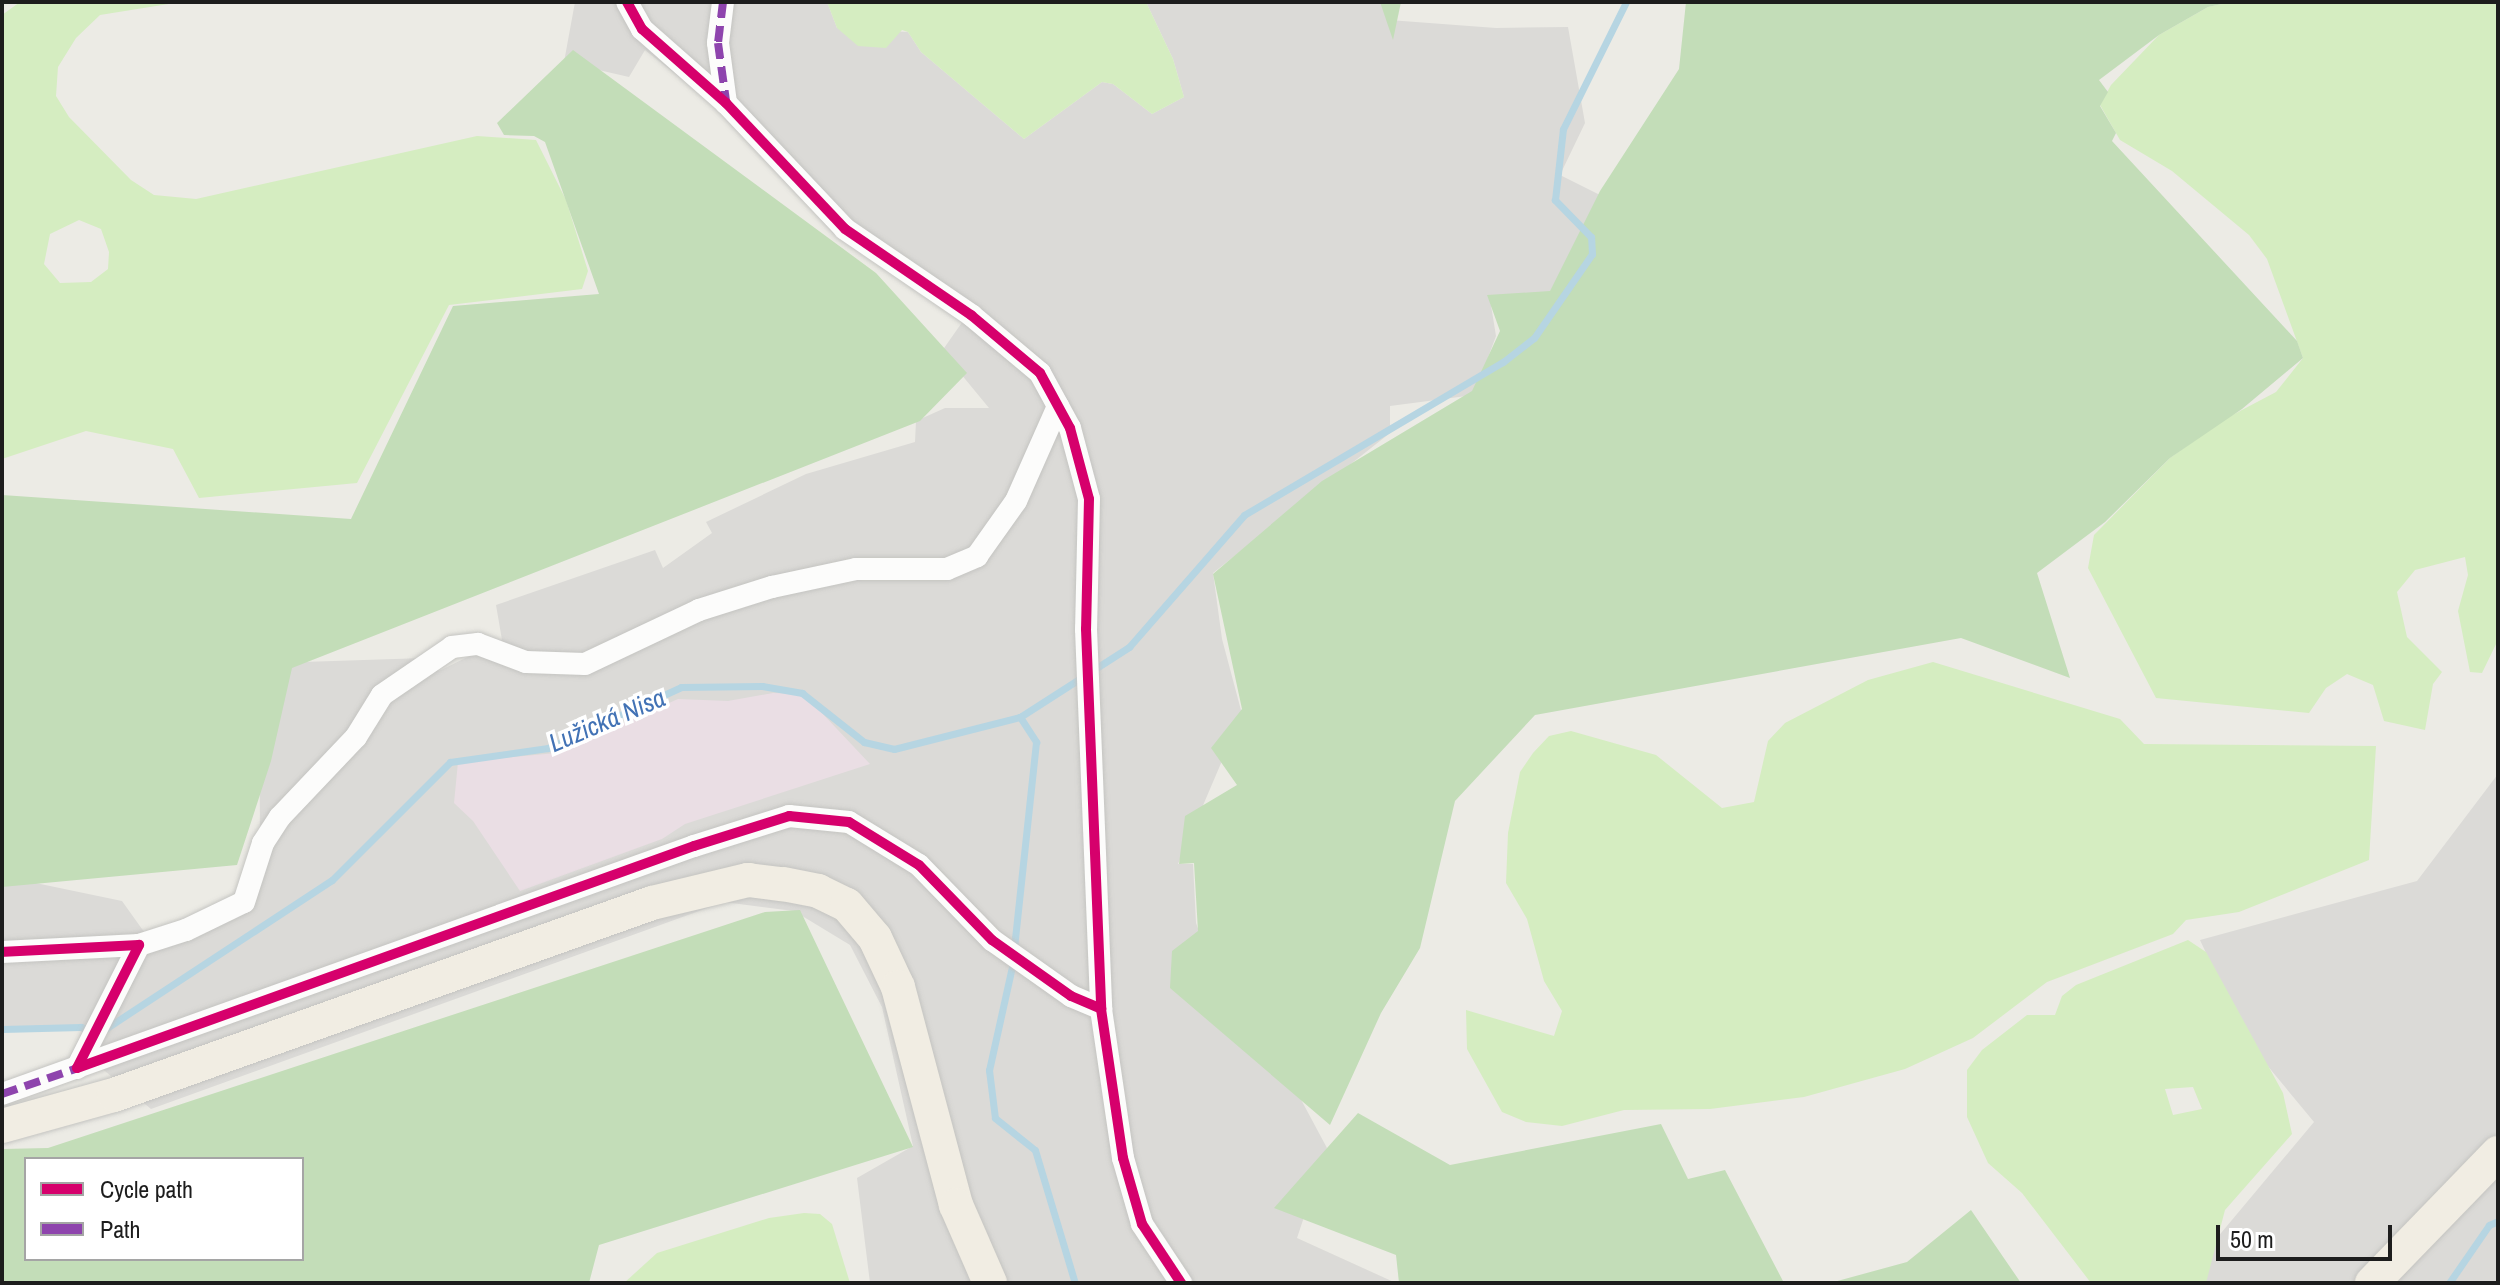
<!DOCTYPE html>
<meta charset="utf-8">
<style>
body{margin:0}
#map{position:relative;width:2500px;height:1285px;overflow:hidden;background:#ecebe5;font-family:"Archivo Narrow",sans-serif}
div>[style]{position:absolute}
.residential>*{inset:0;background:#dbdad7}
.industrial>*{inset:0;background:#eadee4}
.grass>*{inset:0;background:#d5edc1}
.forest>*{inset:0;background:#c3ddb8}
.stream>*{height:7px;margin:-3.5px;padding:0 3.5px;transform-origin:3.5px;border-radius:3.5px;background:#b6d5e2}
.roads{filter:drop-shadow(0 0 2px #c4c4c1) drop-shadow(0 0 2px #c4c4c1)}
.street>*{height:22px;margin:-11px;padding:0 11px;transform-origin:11px;border-radius:11px;background:#fcfcfb}
.primary>*{height:34px;margin:-17px;padding:0 17px;transform-origin:17px;border-radius:17px;background:#f1ede3}
.quiet>*{height:8px;margin-top:-4px;transform-origin:0;background:repeating-linear-gradient(90deg,#8e44ad 0 16px,transparent 0 24px)}
.cycleway>*{height:10px;margin:-5px;padding:0 5px;transform-origin:5px;border-radius:5px;background:#d6006c}
span{translate:-50% -50%;white-space:nowrap;text-align:center;line-height:1.15;-webkit-text-stroke:7px #fff;paint-order:stroke}
.water-label{font-size:26px;color:#4272b5;font-style:italic}
.frame{position:absolute;inset:0;border:4px solid #1d1d1d;pointer-events:none}
.legend{position:absolute;left:24px;top:1157px;width:280px;height:104px;box-sizing:border-box;background:#fff;border:2px solid #a5a5a5;margin:0;padding:10px 14px;list-style:none;font-size:24px;color:#1d1d1d}
.legend li{display:flex;align-items:center;gap:16px;height:40px}
.legend b{width:40px;border:2px solid #a5a5a5}
.scale{position:absolute;left:2216px;top:1225px;width:176px;height:36px;box-sizing:border-box;border:4px solid #1d1d1d;border-top:0;padding-left:10px;font-size:24px;line-height:28px;white-space:nowrap;color:#1d1d1d;-webkit-text-stroke:6px #fff;paint-order:stroke}
</style>
<div id="map">
<div class="residential">
<i style="clip-path:polygon(575px 2px,827px 2px,837px 28px,908px 32px,921px 52px,1024px 139px,1102px 82px,1113px 84px,1152px 114px,1184px 97px,1173px 59px,1146px 2px,1383px 2px,1389px 20px,1496px 28px,1568px 27px,1585px 123px,1560px 175px,1600px 195px,1549px 294px,1490px 299px,1496px 336px,1474px 395px,1390px 406px,1390px 433px,1213px 573px,1222px 639px,1242px 714px,1178px 864px,1193px 864px,1196px 923px,1233px 1028px,1283px 1066px,1327px 1148px,1297px 1238px,1396px 1283px,870px 1283px,857px 1178px,913px 1146px,882px 1007px,850px 945px,794px 911px,724px 902px,151px 1109px,100px 1067px,80px 1027px,2px 1032px,2px 876px,122px 901px,147px 936px,232px 899px,260px 836px,259px 650px,303px 662px,425px 658px,439px 671px,502px 640px,496px 605px,655px 550px,663px 568px,712px 533px,706px 522px,806px 474px,915px 442px,916px 421px,945px 408px,989px 408px,942px 351px,963px 321px,832px 232px,730px 117px,645px 50px,629px 77px,564px 62px)"></i>
<i style="clip-path:polygon(2498px 774px,2498px 1283px,2191px 1283px,2201px 1257px,2314px 1122px,2247px 1041px,2200px 940px,2417px 881px)"></i>
</div>
<div class="industrial">
<i style="clip-path:polygon(773px 693px,804px 694px,870px 764px,685px 824px,662px 839px,520px 891px,473px 821px,454px 803px,458px 762px,556px 753px,678px 699px,728px 701px)"></i>
</div>
<div class="grass">
<i style="clip-path:polygon(evenodd,20px 2px,181px 2px,100px 15px,76px 38px,58px 67px,56px 96px,69px 117px,131px 180px,154px 195px,196px 199px,477px 136px,536px 140px,566px 200px,588px 271px,582px 289px,449px 305px,357px 483px,199px 498px,173px 449px,86px 431px,2px 459px,2px 15px,20px 2px,79px 220px,101px 229px,109px 252px,108px 269px,91px 282px,60px 283px,44px 264px,50px 234px,79px 220px)"></i>
<i style="clip-path:polygon(827px 2px,1146px 2px,1173px 59px,1184px 97px,1152px 114px,1113px 84px,1102px 82px,1024px 139px,921px 52px,908px 32px,902px 30px,886px 48px,858px 46px,837px 28px)"></i>
<i style="clip-path:polygon(2231px 2px,2498px 2px,2498px 640px,2482px 673px,2470px 672px,2458px 611px,2468px 575px,2465px 557px,2415px 570px,2397px 592px,2407px 637px,2442px 672px,2433px 684px,2425px 730px,2384px 721px,2373px 685px,2347px 674px,2326px 688px,2309px 713px,2156px 698px,2088px 568px,2094px 535px,2170px 458px,2223px 420px,2276px 392px,2303px 358px,2267px 259px,2249px 235px,2172px 171px,2120px 140px,2100px 105px,2111px 85px,2159px 35px,2208px 7px)"></i>
<i style="clip-path:polygon(1933px 662px,2120px 719px,2144px 744px,2376px 746px,2369px 860px,2239px 912px,2186px 920px,2173px 934px,2047px 982px,1973px 1038px,1905px 1069px,1804px 1097px,1710px 1109px,1624px 1110px,1562px 1126px,1526px 1122px,1502px 1112px,1467px 1049px,1466px 1010px,1554px 1036px,1562px 1011px,1544px 981px,1527px 919px,1506px 883px,1508px 833px,1520px 772px,1533px 753px,1549px 736px,1571px 731px,1656px 755px,1722px 808px,1754px 802px,1768px 741px,1785px 723px,1868px 680px)"></i>
<i style="clip-path:polygon(evenodd,2188px 940px,2206px 952px,2283px 1093px,2292px 1134px,2225px 1210px,2206px 1283px,2091px 1283px,2022px 1193px,1988px 1163px,1967px 1117px,1967px 1070px,1982px 1050px,2027px 1015px,2055px 1015px,2062px 996px,2076px 985px,2188px 940px,2193px 1087px,2202px 1109px,2173px 1115px,2165px 1089px,2193px 1087px)"></i>
<i style="clip-path:polygon(804px 1213px,820px 1214px,832px 1224px,850px 1283px,624px 1283px,657px 1253px,769px 1218px)"></i>
</div>
<div class="forest">
<i style="clip-path:polygon(1380px 2px,1401px 2px,1393px 40px)"></i>
<i style="clip-path:polygon(1686px 2px,2231px 2px,2208px 7px,2159px 35px,2099px 80px,2108px 92px,2100px 106px,2116px 133px,2112px 141px,2297px 341px,2303px 358px,2242px 409px,2170px 458px,2105px 522px,2037px 573px,2070px 678px,1961px 638px,1535px 715px,1455px 801px,1420px 948px,1381px 1013px,1330px 1125px,1170px 988px,1172px 951px,1198px 931px,1194px 863px,1179px 864px,1185px 816px,1237px 785px,1211px 748px,1242px 709px,1213px 574px,1322px 481px,1472px 391px,1500px 331px,1487px 295px,1550px 291px,1600px 191px,1679px 69px)"></i>
<i style="clip-path:polygon(573px 50px,876px 273px,967px 373px,920px 421px,292px 668px,271px 761px,237px 865px,2px 887px,2px 495px,351px 519px,453px 306px,599px 294px,545px 142px,534px 136px,504px 135px,497px 123px)"></i>
<i style="clip-path:polygon(evenodd,800px 910px,913px 1147px,599px 1245px,589px 1283px,2px 1283px,2px 1149px,48px 1148px,765px 912px,800px 910px,26px 1159px,302px 1159px,302px 1259px,26px 1259px,26px 1159px)"></i>
<i style="clip-path:polygon(1358px 1113px,1450px 1165px,1661px 1124px,1688px 1179px,1725px 1170px,1784px 1283px,1399px 1283px,1396px 1255px,1274px 1208px)"></i>
<i style="clip-path:polygon(1971px 1210px,2021px 1283px,1830px 1283px,1907px 1262px)"></i>
</div>
<div class="stream">
<i style="left:1020px;top:717px;width:130px;rotate:-32.7deg"></i>
<i style="left:1129px;top:647px;width:175px;rotate:-48.9deg"></i>
<i style="left:1244px;top:515px;width:301px;rotate:-30.6deg"></i>
<i style="left:1503px;top:362px;width:39px;rotate:-38deg"></i>
<i style="left:1534px;top:338px;width:102px;rotate:-55.4deg"></i>
<i style="left:1592px;top:254px;width:17px;rotate:-93deg"></i>
<i style="left:1591px;top:237px;width:52px;rotate:-134.2deg"></i>
<i style="left:1555px;top:200px;width:71px;rotate:-83.6deg"></i>
<i style="left:1563px;top:129px;width:142px;rotate:-63.6deg"></i>
<i style="left:1013px;top:962px;width:111px;rotate:102.5deg"></i>
<i style="left:989px;top:1070px;width:48px;rotate:82.9deg"></i>
<i style="left:995px;top:1118px;width:51px;rotate:38.7deg"></i>
<i style="left:1035px;top:1150px;width:139px;rotate:73.3deg"></i>
<i style="left:2px;top:1029px;width:79px;rotate:-1.5deg"></i>
<i style="left:81px;top:1027px;width:10px;rotate:24deg"></i>
<i style="left:102px;top:1031px;width:275px;rotate:-33.3deg"></i>
<i style="left:332px;top:880px;width:167px;rotate:-45deg"></i>
<i style="left:450px;top:762px;width:99px;rotate:-8.1deg"></i>
<i style="left:548px;top:748px;width:146px;rotate:-24.6deg"></i>
<i style="left:681px;top:687px;width:81px;rotate:-0.7deg"></i>
<i style="left:762px;top:686px;width:41px;rotate:9.9deg"></i>
<i style="left:802px;top:693px;width:79px;rotate:38.3deg"></i>
<i style="left:864px;top:742px;width:31px;rotate:13deg"></i>
<i style="left:894px;top:749px;width:130px;rotate:-14.3deg"></i>
<i style="left:1020px;top:717px;width:30px;rotate:57deg"></i>
<i style="left:1036px;top:742px;width:208px;rotate:96.1deg"></i>
<i style="left:2449px;top:1283px;width:70px;rotate:-55.4deg"></i>
<i style="left:2489px;top:1225px;width:10px;rotate:-24deg"></i>
</div>
<div class="roads">
<div class="street">
<i style="left:627px;top:2px;width:31px;rotate:61deg"></i>
<i style="left:642px;top:29px;width:112px;rotate:41.4deg"></i>
<i style="left:726px;top:103px;width:173px;rotate:46.6deg"></i>
<i style="left:845px;top:229px;width:153px;rotate:34.3deg"></i>
<i style="left:971px;top:315px;width:90px;rotate:40deg"></i>
<i style="left:1040px;top:373px;width:63px;rotate:61.4deg"></i>
<i style="left:1070px;top:428px;width:73px;rotate:75deg"></i>
<i style="left:1089px;top:499px;width:130px;rotate:91.3deg"></i>
<i style="left:1086px;top:629px;width:380px;rotate:87.7deg"></i>
<i style="left:1101px;top:1009px;width:151px;rotate:81.6deg"></i>
<i style="left:1123px;top:1158px;width:69px;rotate:73.9deg"></i>
<i style="left:1142px;top:1224px;width:71px;rotate:56.5deg"></i>
<i style="left:723px;top:2px;width:41px;rotate:97deg"></i>
<i style="left:718px;top:43px;width:61px;rotate:82.4deg"></i>
<i style="left:2px;top:952px;width:137px;rotate:-2.9deg"></i>
<i style="left:139px;top:945px;width:49px;rotate:-17.7deg"></i>
<i style="left:186px;top:930px;width:64px;rotate:-25.8deg"></i>
<i style="left:244px;top:902px;width:62px;rotate:-72.1deg"></i>
<i style="left:263px;top:843px;width:31px;rotate:-57deg"></i>
<i style="left:280px;top:817px;width:110px;rotate:-46.5deg"></i>
<i style="left:356px;top:737px;width:49px;rotate:-58.2deg"></i>
<i style="left:382px;top:695px;width:85px;rotate:-34.4deg"></i>
<i style="left:452px;top:647px;width:26px;rotate:-7deg"></i>
<i style="left:478px;top:644px;width:51px;rotate:20.6deg"></i>
<i style="left:526px;top:662px;width:59px;rotate:1.9deg"></i>
<i style="left:585px;top:664px;width:126px;rotate:-25.3deg"></i>
<i style="left:699px;top:610px;width:77px;rotate:-17.5deg"></i>
<i style="left:772px;top:587px;width:86px;rotate:-12.1deg"></i>
<i style="left:856px;top:569px;width:91px"></i>
<i style="left:947px;top:569px;width:33px;rotate:-23deg"></i>
<i style="left:977px;top:556px;width:67px;rotate:-54.7deg"></i>
<i style="left:1016px;top:501px;width:104px;rotate:-66.1deg"></i>
<i style="left:77px;top:1068px;width:138px;rotate:-63.2deg"></i>
<i style="left:2px;top:1094px;width:735px;rotate:-19.72deg"></i>
<i style="left:694px;top:846px;width:100px;rotate:-17.5deg"></i>
<i style="left:789px;top:816px;width:60px;rotate:5.7deg"></i>
<i style="left:849px;top:822px;width:82px;rotate:31.6deg"></i>
<i style="left:919px;top:865px;width:105px;rotate:45.8deg"></i>
<i style="left:992px;top:940px;width:97px;rotate:35.3deg"></i>
<i style="left:1071px;top:996px;width:33px;rotate:23deg"></i>
</div>
<div class="primary">
<i style="left:2px;top:1126px;width:116px;rotate:-15.5deg"></i>
<i style="left:114px;top:1095px;width:571px;rotate:-19.64deg"></i>
<i style="left:652px;top:903px;width:99px;rotate:-13.5deg"></i>
<i style="left:748px;top:880px;width:35px;rotate:7deg"></i>
<i style="left:783px;top:884px;width:36px;rotate:11deg"></i>
<i style="left:818px;top:891px;width:32px;rotate:26deg"></i>
<i style="left:847px;top:905px;width:43px;rotate:49.7deg"></i>
<i style="left:875px;top:938px;width:54px;rotate:64.9deg"></i>
<i style="left:898px;top:987px;width:226px;rotate:75.1deg"></i>
<i style="left:956px;top:1205px;width:85px;rotate:66.4deg"></i>
<i style="left:2372px;top:1283px;width:181px;rotate:-45.9deg"></i>
</div>
</div>
<div class="quiet">
<i style="left:723px;top:2px;width:41px;rotate:97deg"></i>
<i style="left:718px;top:43px;width:59px;rotate:82.1deg"></i>
<i style="left:2px;top:1094px;width:83px;rotate:-18.9deg"></i>
</div>
<div class="cycleway">
<i style="left:627px;top:2px;width:31px;rotate:61deg"></i>
<i style="left:642px;top:29px;width:112px;rotate:41.4deg"></i>
<i style="left:726px;top:103px;width:173px;rotate:46.6deg"></i>
<i style="left:845px;top:229px;width:153px;rotate:34.3deg"></i>
<i style="left:971px;top:315px;width:90px;rotate:40deg"></i>
<i style="left:1040px;top:373px;width:63px;rotate:61.4deg"></i>
<i style="left:1070px;top:428px;width:73px;rotate:75deg"></i>
<i style="left:1089px;top:499px;width:130px;rotate:91.3deg"></i>
<i style="left:1086px;top:629px;width:380px;rotate:87.7deg"></i>
<i style="left:1101px;top:1009px;width:151px;rotate:81.6deg"></i>
<i style="left:1123px;top:1158px;width:69px;rotate:73.9deg"></i>
<i style="left:1142px;top:1224px;width:71px;rotate:56.5deg"></i>
<i style="left:2px;top:952px;width:137px;rotate:-2.9deg"></i>
<i style="left:77px;top:1068px;width:656px;rotate:-19.79deg"></i>
<i style="left:694px;top:846px;width:100px;rotate:-17.5deg"></i>
<i style="left:789px;top:816px;width:60px;rotate:5.7deg"></i>
<i style="left:849px;top:822px;width:82px;rotate:31.6deg"></i>
<i style="left:919px;top:865px;width:105px;rotate:45.8deg"></i>
<i style="left:992px;top:940px;width:97px;rotate:35.3deg"></i>
<i style="left:1071px;top:996px;width:33px;rotate:23deg"></i>
<i style="left:77px;top:1068px;width:138px;rotate:-63.2deg"></i>
</div>
<div class="water-label">
<span style="left:607px;top:720px;rotate:-23deg">Lužická Nisa</span>
</div>
<div class="frame"></div>
<ul class="legend">
<li><b style="height:10px;background:#d6006c"></b>Cycle path</li>
<li><b style="height:10px;background:#8e44ad"></b>Path</li>
</ul>
<div class="scale">50 m</div>
</div>
